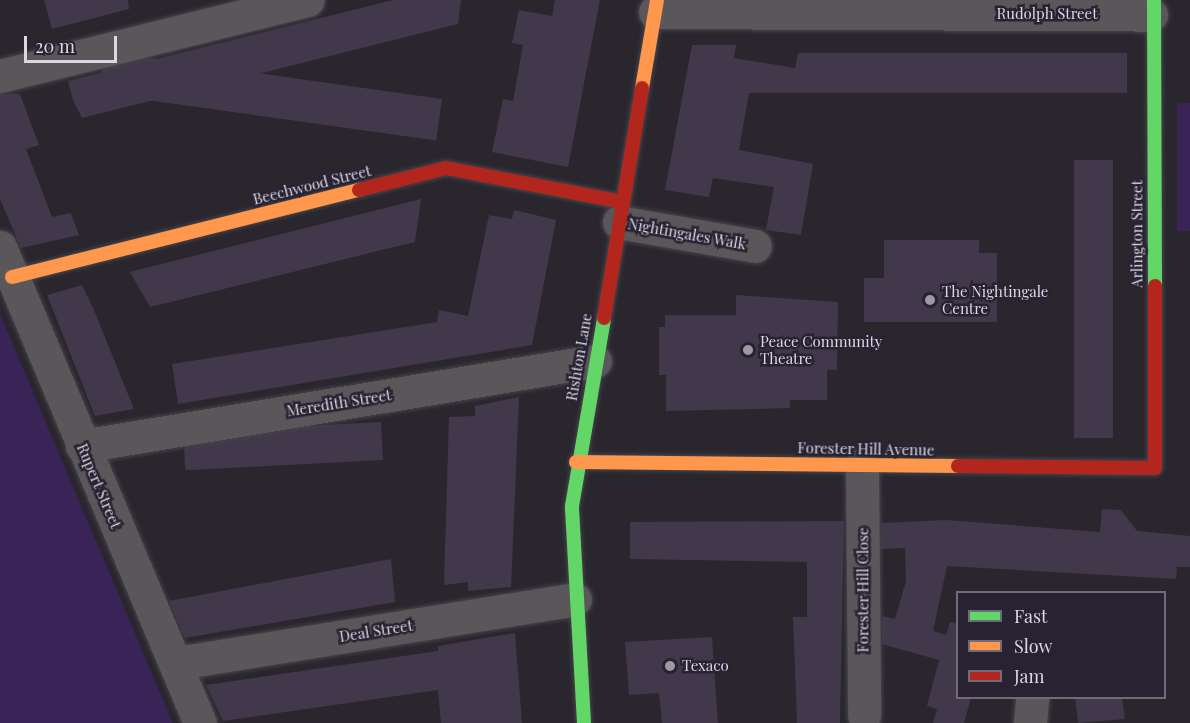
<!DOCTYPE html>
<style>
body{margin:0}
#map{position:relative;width:1190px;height:723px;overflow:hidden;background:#29262e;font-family:"Playfair Display",serif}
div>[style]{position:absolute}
.green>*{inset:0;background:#392357;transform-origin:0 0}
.building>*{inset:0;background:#41394b;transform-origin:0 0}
.roads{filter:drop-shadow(0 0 2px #46434a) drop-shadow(0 0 2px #46434a)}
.street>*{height:33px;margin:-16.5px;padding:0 16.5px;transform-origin:16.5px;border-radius:16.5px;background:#59575a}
.fast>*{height:14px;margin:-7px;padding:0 7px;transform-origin:7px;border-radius:7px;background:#63d668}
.slow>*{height:14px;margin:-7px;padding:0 7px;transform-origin:7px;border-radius:7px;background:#ff974d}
.jam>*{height:14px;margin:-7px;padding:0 7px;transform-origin:7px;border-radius:7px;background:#b3261e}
.dots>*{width:16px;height:16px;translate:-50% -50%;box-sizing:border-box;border:3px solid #282332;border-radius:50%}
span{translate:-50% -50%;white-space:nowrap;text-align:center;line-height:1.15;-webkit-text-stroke:5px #282332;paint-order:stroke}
.street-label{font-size:15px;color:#dbd8e3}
.poi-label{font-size:15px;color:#dbd8e3}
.left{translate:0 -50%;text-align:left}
.legend{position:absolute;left:956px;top:591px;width:210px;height:108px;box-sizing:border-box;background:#282332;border:2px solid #706b79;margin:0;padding:8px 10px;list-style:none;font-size:18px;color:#dbd8e3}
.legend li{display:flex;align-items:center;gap:12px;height:30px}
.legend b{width:30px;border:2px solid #706b79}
.scale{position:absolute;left:24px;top:36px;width:93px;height:27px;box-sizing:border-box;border:3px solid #dbd8e3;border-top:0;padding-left:8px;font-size:18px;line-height:21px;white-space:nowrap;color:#dbd8e3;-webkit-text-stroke:4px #282332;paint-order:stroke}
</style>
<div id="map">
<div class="green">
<i style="left:1177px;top:103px;width:13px;height:128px"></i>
<i style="clip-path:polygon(0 314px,173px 723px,0 723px)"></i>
</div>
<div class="building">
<i style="clip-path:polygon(44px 0,128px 0,129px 9px,52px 29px)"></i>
<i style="clip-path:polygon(393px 0,461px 0,458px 24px,82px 118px,73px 100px,68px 81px)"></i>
<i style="clip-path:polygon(555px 0,600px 0,568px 167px,492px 152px,503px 99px,513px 101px,523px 45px,512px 43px,519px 10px,552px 16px)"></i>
<i style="clip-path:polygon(692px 45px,736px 45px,734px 58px,795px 68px,798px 53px,1127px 53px,1127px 93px,749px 93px,739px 150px,813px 164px,801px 235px,766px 230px,774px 187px,713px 178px,709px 197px,665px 190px)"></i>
<i style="clip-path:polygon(0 94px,20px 94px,39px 145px,26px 149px,52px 217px,71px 213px,79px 235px,21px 248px,0 199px)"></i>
<i style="left:442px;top:99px;width:42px;height:341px;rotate:98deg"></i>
<i style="left:1074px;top:160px;width:39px;height:278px"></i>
<i style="clip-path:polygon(421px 199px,415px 242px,398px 246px,150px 307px,130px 272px)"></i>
<i style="clip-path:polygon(514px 210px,556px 220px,532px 345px,178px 404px,172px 364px,437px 322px,439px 310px,468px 316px,489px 215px,512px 219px)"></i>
<i style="clip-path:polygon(884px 240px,979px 240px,979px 253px,997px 253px,997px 322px,864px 322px,864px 278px,884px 278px)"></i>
<i style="clip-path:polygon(82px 285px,94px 310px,134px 409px,95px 416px,47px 295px)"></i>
<i style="clip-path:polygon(736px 295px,838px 302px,837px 370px,827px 370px,827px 400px,790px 400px,790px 408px,666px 411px,666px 375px,659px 375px,659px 327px,665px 327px,665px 315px,736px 315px)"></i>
<i style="clip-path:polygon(519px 397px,511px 587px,468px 591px,468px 582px,444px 585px,449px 417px,475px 416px,475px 406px)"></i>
<i style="left:381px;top:422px;width:38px;height:198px;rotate:87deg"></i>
<i style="clip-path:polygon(1102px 509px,1121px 510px,1137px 531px,1190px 536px,1190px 567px,1177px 567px,1176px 579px,947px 566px,933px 631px,946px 635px,950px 622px,957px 623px,957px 698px,971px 698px,964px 723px,933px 723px,937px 709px,927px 706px,939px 660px,882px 644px,882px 616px,895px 619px,906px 581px,905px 548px,881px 549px,881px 523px,946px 520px,1100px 532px)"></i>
<i style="clip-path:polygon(844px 521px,840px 723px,797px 723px,793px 617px,807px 617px,807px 562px,630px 559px,630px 522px)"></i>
<i style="clip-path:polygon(391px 559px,395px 602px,185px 638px,169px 601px)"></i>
<i style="clip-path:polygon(515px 633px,522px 723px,441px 723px,438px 690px,223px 721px,206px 685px,438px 651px,438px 646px)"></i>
<i style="clip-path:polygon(712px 637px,718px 723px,662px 723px,659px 693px,629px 695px,625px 642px)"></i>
<i style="clip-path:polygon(1075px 698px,1122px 698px,1125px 719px,1078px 723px)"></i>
</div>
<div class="roads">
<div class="street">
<i style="left:655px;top:12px;width:496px;rotate:0.3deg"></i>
<i style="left:0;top:76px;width:317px;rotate:-13.9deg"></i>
<i style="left:619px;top:222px;width:138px;rotate:10deg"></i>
<i style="left:0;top:247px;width:516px;rotate:67.21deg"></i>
<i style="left:82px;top:446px;width:520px;rotate:-9.41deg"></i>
<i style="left:862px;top:465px;width:250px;rotate:89.5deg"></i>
<i style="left:177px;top:663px;width:403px;rotate:-9.1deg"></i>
<i style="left:1030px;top:723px;width:25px;rotate:-85deg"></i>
</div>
<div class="fast">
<i style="left:1154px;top:0;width:286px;rotate:89.8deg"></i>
<i style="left:584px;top:723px;width:217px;rotate:-93.2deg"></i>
<i style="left:572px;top:506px;width:191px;rotate:-80.3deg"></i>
</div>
<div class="slow">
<i style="left:642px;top:88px;width:89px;rotate:-80.3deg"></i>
<i style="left:12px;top:277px;width:358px;rotate:-14.1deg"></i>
<i style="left:576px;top:462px;width:382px;rotate:0.6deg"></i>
</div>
<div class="jam">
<i style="left:359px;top:190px;width:90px;rotate:-14.2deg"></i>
<i style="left:446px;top:168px;width:179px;rotate:10.9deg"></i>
<i style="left:604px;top:318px;width:233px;rotate:-80.6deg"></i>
<i style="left:958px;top:466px;width:197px;rotate:0.6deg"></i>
<i style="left:1155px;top:468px;width:182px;rotate:-90deg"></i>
</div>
</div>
<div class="dots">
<i style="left:930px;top:300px;background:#9d9aa4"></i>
<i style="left:748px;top:350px;background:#9d9aa4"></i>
<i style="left:670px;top:666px;background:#9d9aa4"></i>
</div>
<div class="street-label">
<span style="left:1047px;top:14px">Rudolph Street</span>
<span style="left:312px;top:185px;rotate:-14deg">Beechwood Street</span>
<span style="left:687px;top:234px;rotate:10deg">Nightingales Walk</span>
<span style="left:1137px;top:234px;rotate:-90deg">Arlington Street</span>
<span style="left:579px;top:357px;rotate:-80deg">Rishton Lane</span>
<span style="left:339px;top:403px;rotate:-9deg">Meredith Street</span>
<span style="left:866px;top:449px;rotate:1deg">Forester Hill Avenue</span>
<span style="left:99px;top:486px;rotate:67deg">Rupert Street</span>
<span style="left:863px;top:590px;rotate:-90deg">Forester Hill Close</span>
<span style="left:376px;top:631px;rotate:-9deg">Deal Street</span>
</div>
<div class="poi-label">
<span class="left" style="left:942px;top:300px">The Nightingale<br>Centre</span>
<span class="left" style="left:760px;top:350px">Peace Community<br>Theatre</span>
<span class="left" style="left:682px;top:666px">Texaco</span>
</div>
<ul class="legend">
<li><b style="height:8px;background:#63d668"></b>Fast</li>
<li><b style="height:8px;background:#ff974d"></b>Slow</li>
<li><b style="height:8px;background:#b3261e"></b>Jam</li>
</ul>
<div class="scale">20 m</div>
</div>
